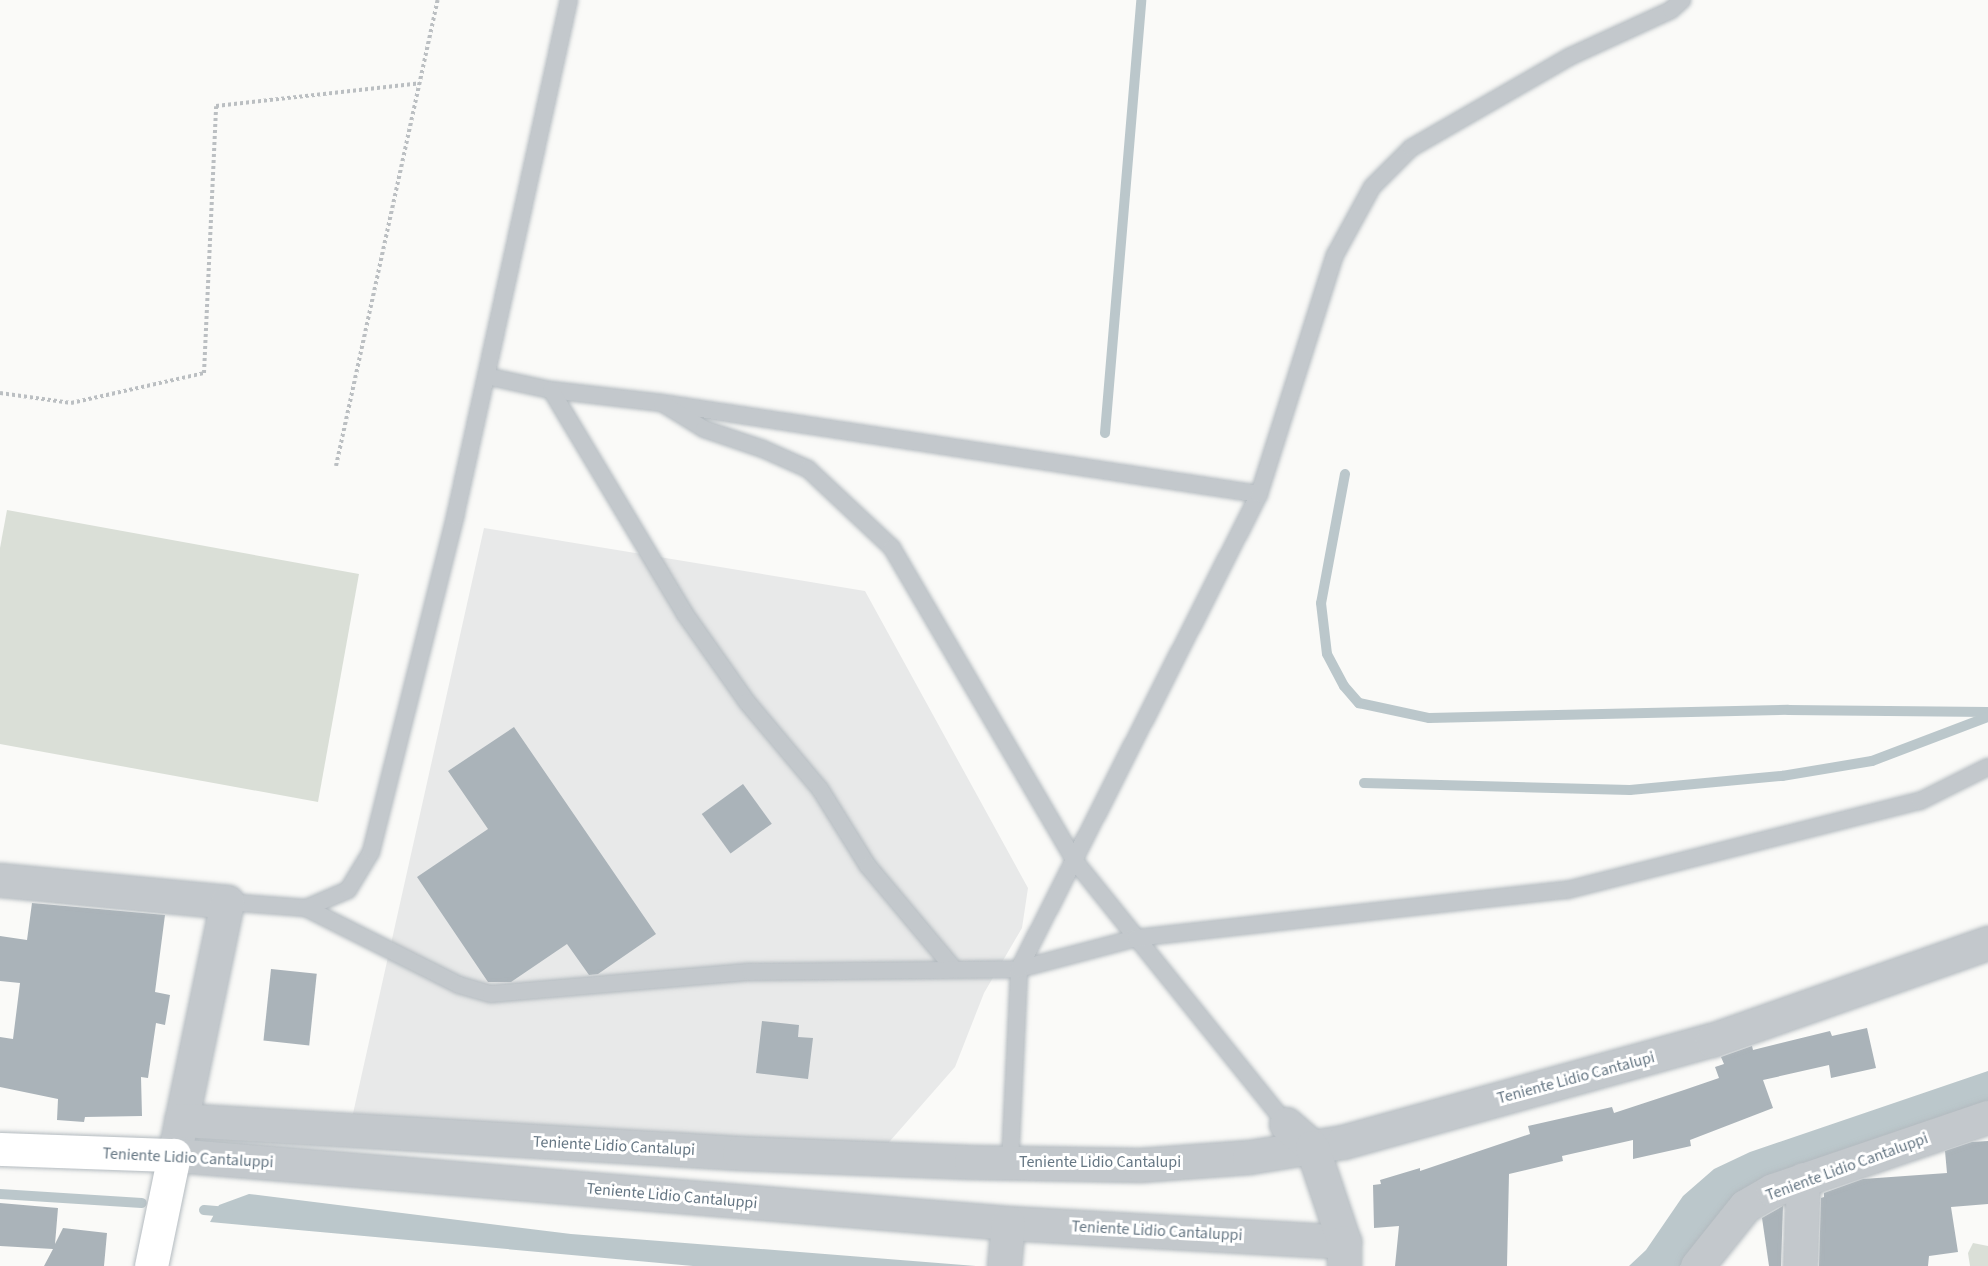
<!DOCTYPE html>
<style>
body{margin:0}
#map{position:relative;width:1988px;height:1266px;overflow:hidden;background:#fafaf8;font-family:"Source Sans 3",sans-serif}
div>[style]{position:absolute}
.built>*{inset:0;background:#e8e9e9}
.green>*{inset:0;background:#dadfd7}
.water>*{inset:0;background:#bbc7cb}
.stream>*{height:10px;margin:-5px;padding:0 5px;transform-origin:5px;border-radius:5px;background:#bbc7cb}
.building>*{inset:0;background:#aab3b9;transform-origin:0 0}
.path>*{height:4px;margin-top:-2px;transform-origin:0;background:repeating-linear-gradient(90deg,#bbbfc2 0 3px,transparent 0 6px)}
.roads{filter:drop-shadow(0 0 2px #b3babf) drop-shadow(0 0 2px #b3babf)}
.lane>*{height:16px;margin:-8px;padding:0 8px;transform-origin:8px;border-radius:8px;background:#c3c8cc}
.street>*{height:33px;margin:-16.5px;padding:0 16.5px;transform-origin:16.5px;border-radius:16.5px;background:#c3c8cc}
.secondary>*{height:33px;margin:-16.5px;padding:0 16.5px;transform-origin:16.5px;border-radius:16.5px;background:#fff}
span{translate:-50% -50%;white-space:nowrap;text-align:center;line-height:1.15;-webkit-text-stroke:6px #fff;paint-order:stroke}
.street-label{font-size:16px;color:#657683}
</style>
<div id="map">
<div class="built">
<i style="clip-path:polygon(484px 528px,865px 591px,1028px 888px,1022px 928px,984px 993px,955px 1067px,876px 1157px,352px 1118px)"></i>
</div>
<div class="green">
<i style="clip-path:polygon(7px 510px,359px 574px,318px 802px,0 744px,0 548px)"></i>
<i style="clip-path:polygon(1973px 1243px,1988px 1246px,1988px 1266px,1970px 1266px,1968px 1253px)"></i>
</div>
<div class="water">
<i style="clip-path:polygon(1988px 1071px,1988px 1105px,1705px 1233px,1680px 1266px,1629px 1266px,1646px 1250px,1683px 1196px,1714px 1169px,1750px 1152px)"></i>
<i style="clip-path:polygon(249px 1194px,571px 1234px,976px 1266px,693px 1266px,210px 1222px,219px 1205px)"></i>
</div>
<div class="stream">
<i style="left:1105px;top:433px;width:434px;rotate:-85.2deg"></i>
<i style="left:1345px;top:474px;width:131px;rotate:100.5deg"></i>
<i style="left:1321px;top:603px;width:51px;rotate:83.3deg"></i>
<i style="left:1327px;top:654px;width:36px;rotate:62deg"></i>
<i style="left:1344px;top:686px;width:23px;rotate:49deg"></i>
<i style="left:1359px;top:703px;width:72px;rotate:12.1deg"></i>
<i style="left:1429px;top:718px;width:359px;rotate:-1.3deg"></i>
<i style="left:1788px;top:710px;width:200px;rotate:0.6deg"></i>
<i style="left:1364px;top:783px;width:266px;rotate:1.5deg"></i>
<i style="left:1630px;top:790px;width:153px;rotate:-5.3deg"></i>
<i style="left:1782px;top:776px;width:91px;rotate:-9.5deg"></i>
<i style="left:1872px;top:761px;width:124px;rotate:-20.8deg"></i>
<i style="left:0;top:1194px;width:142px;rotate:3.6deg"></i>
<i style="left:204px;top:1210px;width:24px;rotate:5deg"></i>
</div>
<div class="building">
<i style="clip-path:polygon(514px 727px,656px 934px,598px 974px,589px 975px,567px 944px,511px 982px,488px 982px,417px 877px,488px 829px,448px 771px)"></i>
<i style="left:743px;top:784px;width:49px;height:51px;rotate:54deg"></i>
<i style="clip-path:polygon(32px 903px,165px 915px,155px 992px,170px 995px,165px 1025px,156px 1023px,148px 1078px,141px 1077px,142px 1116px,85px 1117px,84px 1122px,57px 1120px,58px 1099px,0 1087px,0 1037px,13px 1039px,20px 983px,0 981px,0 936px,27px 940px)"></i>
<i style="left:271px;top:969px;width:46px;height:72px;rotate:6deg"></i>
<i style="clip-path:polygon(762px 1021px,799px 1025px,798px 1037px,813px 1038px,808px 1079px,756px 1073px)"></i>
<i style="clip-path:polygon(1867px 1028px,1876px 1068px,1831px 1078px,1829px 1065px,1763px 1080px,1773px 1108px,1690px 1140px,1691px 1146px,1633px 1159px,1633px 1140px,1562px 1156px,1563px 1161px,1509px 1174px,1507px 1266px,1395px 1266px,1399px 1226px,1374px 1228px,1373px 1185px,1381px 1184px,1380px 1180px,1420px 1168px,1420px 1171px,1530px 1134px,1528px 1126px,1612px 1107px,1614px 1113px,1684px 1090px,1719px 1078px,1715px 1067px,1724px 1064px,1721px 1057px,1752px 1046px,1753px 1050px,1830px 1031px,1832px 1036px)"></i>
<i style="clip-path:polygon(1988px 1141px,1988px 1204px,1951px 1207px,1958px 1252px,1929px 1256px,1928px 1266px,1819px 1266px,1821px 1198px,1824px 1197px,1824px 1193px,1863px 1179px,1947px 1173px,1945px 1151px,1972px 1142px)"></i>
<i style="clip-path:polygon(0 1203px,58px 1208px,55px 1244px,63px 1228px,107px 1233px,104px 1266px,44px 1266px,53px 1249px,0 1246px)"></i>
<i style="clip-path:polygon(1783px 1206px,1781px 1266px,1769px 1266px,1762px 1218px)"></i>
</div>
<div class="path">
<i style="left:0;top:393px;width:72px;rotate:8deg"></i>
<i style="left:71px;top:403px;width:136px;rotate:-12.7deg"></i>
<i style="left:204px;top:373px;width:267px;rotate:-87.4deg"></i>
<i style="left:216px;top:106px;width:205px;rotate:-6.4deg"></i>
<i style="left:336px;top:466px;width:477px;rotate:-77.7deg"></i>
</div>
<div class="roads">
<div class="lane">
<i style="left:486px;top:376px;width:66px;rotate:12.2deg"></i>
<i style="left:551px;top:390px;width:112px;rotate:6.7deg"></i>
<i style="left:662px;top:403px;width:604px;rotate:8.67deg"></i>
<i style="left:551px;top:390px;width:261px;rotate:59.1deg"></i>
<i style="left:685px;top:614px;width:108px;rotate:54.8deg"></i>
<i style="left:747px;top:702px;width:114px;rotate:50deg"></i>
<i style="left:820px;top:789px;width:91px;rotate:58.1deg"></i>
<i style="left:868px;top:866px;width:134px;rotate:50.1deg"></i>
<i style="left:662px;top:403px;width:49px;rotate:31.8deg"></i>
<i style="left:704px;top:429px;width:62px;rotate:18.7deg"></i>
<i style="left:763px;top:449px;width:49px;rotate:24deg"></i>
<i style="left:808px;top:469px;width:115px;rotate:43.2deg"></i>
<i style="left:892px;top:548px;width:361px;rotate:59.7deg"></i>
<i style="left:1074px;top:860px;width:339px;rotate:51.2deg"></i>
<i style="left:227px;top:902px;width:79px;rotate:4.3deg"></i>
<i style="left:306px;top:908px;width:46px;rotate:-23.2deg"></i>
<i style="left:348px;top:890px;width:44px;rotate:-58.8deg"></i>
<i style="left:371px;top:852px;width:345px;rotate:-75.9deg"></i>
<i style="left:455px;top:517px;width:529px;rotate:-77.57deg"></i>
<i style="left:306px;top:908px;width:171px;rotate:26.7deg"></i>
<i style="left:459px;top:985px;width:33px;rotate:16deg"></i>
<i style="left:491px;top:994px;width:260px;rotate:-4.9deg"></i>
<i style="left:750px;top:972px;width:269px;rotate:-0.6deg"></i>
<i style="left:1019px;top:969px;width:121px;rotate:-14.8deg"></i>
<i style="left:1136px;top:938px;width:434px;rotate:-6.4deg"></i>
<i style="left:1567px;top:890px;width:364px;rotate:-14.2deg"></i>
<i style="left:1920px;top:801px;width:76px;rotate:-26.6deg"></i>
<i style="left:1010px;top:1163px;width:194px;rotate:-87.3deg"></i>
<i style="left:1019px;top:969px;width:532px;rotate:-63.19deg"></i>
<i style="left:1259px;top:494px;width:251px;rotate:-72.4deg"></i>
<i style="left:1335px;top:255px;width:77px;rotate:-61.4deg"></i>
<i style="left:1372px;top:187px;width:55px;rotate:-45deg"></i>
<i style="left:1411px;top:148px;width:182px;rotate:-29.9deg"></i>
<i style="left:1569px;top:57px;width:112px;rotate:-24.7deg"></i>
<i style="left:1671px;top:10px;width:15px;rotate:-42deg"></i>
</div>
<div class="street">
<i style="left:0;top:880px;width:228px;rotate:5.5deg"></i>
<i style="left:227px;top:902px;width:258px;rotate:101.8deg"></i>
<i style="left:174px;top:1155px;width:837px;rotate:4.66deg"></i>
<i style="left:1008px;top:1223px;width:337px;rotate:3.2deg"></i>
<i style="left:181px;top:1120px;width:559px;rotate:3.38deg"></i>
<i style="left:739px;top:1153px;width:232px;rotate:2.2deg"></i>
<i style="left:971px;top:1162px;width:169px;rotate:1deg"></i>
<i style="left:1140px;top:1165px;width:109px;rotate:-4.2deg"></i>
<i style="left:1249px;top:1157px;width:95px;rotate:-9.1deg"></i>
<i style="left:1343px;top:1142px;width:383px;rotate:-15.5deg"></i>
<i style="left:1712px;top:1040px;width:293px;rotate:-19.4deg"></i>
<i style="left:1286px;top:1124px;width:35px;rotate:41deg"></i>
<i style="left:1312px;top:1147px;width:100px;rotate:71.4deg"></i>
<i style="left:1344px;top:1242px;width:24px;rotate:90deg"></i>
<i style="left:1004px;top:1266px;width:43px;rotate:-84.7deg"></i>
<i style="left:1697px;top:1266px;width:77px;rotate:-51.3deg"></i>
<i style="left:1745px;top:1206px;width:32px;rotate:-30deg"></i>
<i style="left:1773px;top:1190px;width:227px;rotate:-18.8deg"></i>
<i style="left:1800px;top:1266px;width:87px;rotate:-88deg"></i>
</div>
<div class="secondary">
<i style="left:0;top:1149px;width:174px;rotate:2deg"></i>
<i style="left:174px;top:1155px;width:113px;rotate:101.7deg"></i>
</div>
</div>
<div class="street-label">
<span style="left:1576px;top:1078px;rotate:-15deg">Teniente Lidio Cantalupi</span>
<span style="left:614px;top:1146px;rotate:3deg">Teniente Lidio Cantalupi</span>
<span style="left:188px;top:1158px;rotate:3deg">Teniente Lidio Cantaluppi</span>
<span style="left:1100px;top:1162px">Teniente Lidio Cantalupi</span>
<span style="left:1847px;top:1167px;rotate:-20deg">Teniente Lidio Cantaluppi</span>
<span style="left:672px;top:1196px;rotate:5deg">Teniente Lidio Cantaluppi</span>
<span style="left:1157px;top:1231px;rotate:3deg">Teniente Lidio Cantaluppi</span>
</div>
</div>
